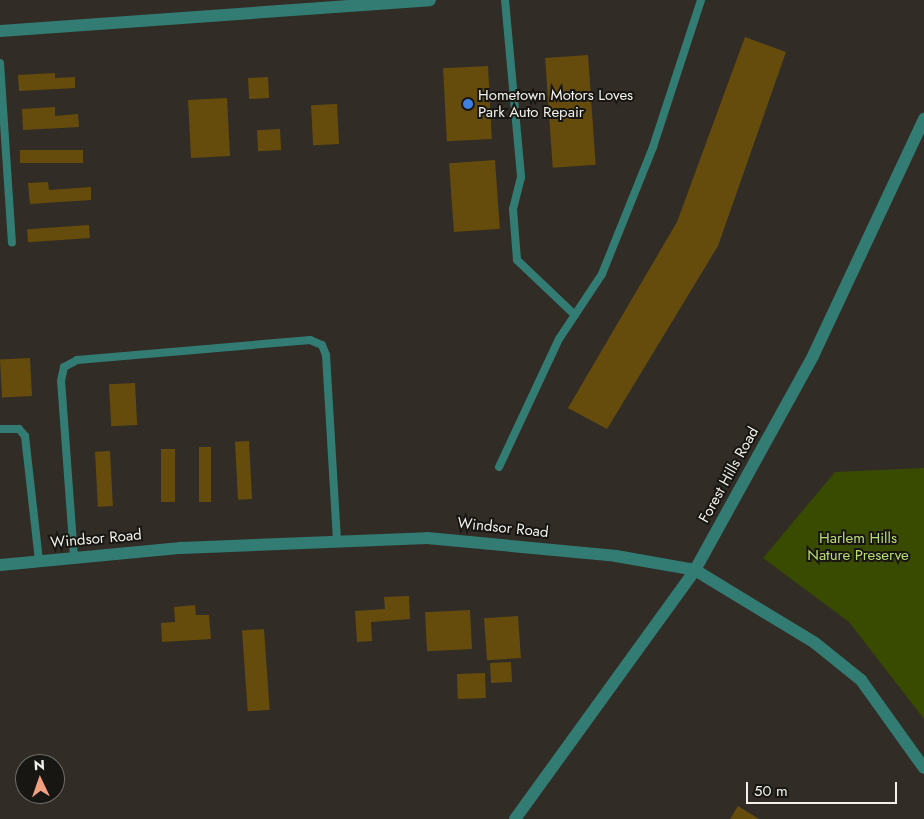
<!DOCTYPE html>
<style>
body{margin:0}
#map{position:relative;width:924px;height:819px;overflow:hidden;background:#312d26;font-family:Jost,sans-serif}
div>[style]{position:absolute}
.green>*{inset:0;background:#394a01}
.building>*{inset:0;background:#664c0c;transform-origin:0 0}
.service>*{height:8px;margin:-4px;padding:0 4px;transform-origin:4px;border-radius:4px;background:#327c73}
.minor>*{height:12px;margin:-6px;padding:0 6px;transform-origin:6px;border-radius:6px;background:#327c73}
.tertiary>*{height:12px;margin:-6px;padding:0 6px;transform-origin:6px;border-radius:6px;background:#327c73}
.dots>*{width:14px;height:14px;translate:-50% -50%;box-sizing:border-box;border:2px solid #181612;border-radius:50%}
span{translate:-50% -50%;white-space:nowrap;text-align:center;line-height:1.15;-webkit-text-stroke:4px #181612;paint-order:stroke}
.poi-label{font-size:15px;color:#f2f0ea}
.left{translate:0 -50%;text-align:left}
.street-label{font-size:15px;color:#f2f0ea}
.park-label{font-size:15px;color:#bbdb75}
.north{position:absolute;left:15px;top:754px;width:50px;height:50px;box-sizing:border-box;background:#181612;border:1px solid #6f6d68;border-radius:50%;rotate:357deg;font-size:14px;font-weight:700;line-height:20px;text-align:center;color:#f2f0ea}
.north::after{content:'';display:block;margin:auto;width:18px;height:22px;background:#f2a080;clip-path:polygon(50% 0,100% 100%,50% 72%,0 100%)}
.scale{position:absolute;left:746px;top:782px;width:151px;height:22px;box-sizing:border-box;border:2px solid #f2f0ea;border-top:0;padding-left:6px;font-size:15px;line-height:18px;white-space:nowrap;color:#f2f0ea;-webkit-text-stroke:4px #181612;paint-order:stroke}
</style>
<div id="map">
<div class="green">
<i style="clip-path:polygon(924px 468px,924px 719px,849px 622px,763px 558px,835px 472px)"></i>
</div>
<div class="building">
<i style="clip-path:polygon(745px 37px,786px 52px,718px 246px,607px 429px,568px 408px,677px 222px)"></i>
<i style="left:588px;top:55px;width:110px;height:43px;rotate:86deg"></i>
<i style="left:488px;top:66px;width:73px;height:45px;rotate:87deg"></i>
<i style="clip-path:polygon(55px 73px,55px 78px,75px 77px,75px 88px,19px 91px,18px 75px)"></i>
<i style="left:268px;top:77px;width:21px;height:20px;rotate:87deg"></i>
<i style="left:227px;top:98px;width:58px;height:39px;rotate:87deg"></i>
<i style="left:337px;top:104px;width:40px;height:26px;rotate:87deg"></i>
<i style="clip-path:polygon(55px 107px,55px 116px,78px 114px,79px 127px,23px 130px,22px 109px)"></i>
<i style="left:280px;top:129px;width:21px;height:23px;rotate:87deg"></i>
<i style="left:83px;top:150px;width:13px;height:63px;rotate:90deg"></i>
<i style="left:495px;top:160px;width:69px;height:46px;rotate:86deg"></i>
<i style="clip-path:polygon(48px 182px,49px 190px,91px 187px,91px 200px,30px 204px,28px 183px)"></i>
<i style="left:89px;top:225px;width:13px;height:62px;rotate:86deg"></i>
<i style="left:30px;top:358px;width:38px;height:30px;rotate:87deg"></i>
<i style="left:135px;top:383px;width:42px;height:26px;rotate:87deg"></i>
<i style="left:249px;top:441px;width:58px;height:14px;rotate:87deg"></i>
<i style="left:199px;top:447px;width:12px;height:55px"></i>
<i style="left:161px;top:449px;width:14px;height:53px"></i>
<i style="left:110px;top:451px;width:55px;height:15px;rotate:87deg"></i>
<i style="clip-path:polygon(409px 596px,410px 619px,371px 622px,372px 641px,357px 642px,355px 611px,385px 609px,384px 597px)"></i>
<i style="clip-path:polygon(195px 605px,196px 615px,209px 615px,211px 639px,162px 642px,161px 623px,175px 622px,174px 607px)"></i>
<i style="left:470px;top:610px;width:39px;height:45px;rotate:87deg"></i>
<i style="left:518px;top:616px;width:42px;height:34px;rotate:86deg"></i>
<i style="left:264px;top:629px;width:81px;height:22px;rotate:86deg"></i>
<i style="left:511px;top:662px;width:20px;height:21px;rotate:87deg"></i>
<i style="left:485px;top:673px;width:25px;height:28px;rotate:88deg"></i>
<i style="clip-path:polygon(738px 806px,759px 819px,730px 819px)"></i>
</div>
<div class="service">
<i style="left:505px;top:0;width:178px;rotate:84.8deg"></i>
<i style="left:521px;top:177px;width:33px;rotate:104deg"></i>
<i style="left:513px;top:209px;width:51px;rotate:85.5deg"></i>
<i style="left:517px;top:260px;width:80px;rotate:43.5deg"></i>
<i style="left:0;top:63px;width:180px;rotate:86.2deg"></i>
<i style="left:0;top:429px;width:19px"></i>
<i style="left:19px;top:429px;width:9px;rotate:49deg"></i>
<i style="left:25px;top:436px;width:125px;rotate:83.6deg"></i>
<i style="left:499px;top:467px;width:141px;rotate:-64.9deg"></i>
<i style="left:559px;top:339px;width:78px;rotate:-56.5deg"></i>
<i style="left:602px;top:274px;width:137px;rotate:-68.1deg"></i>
<i style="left:653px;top:147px;width:155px;rotate:-71.9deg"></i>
<i style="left:74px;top:557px;width:176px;rotate:-94.2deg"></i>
<i style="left:61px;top:381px;width:14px;rotate:-78deg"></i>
<i style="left:64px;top:367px;width:15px;rotate:-28deg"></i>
<i style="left:77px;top:360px;width:234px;rotate:-4.9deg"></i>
<i style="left:310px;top:340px;width:13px;rotate:23deg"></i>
<i style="left:322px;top:345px;width:11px;rotate:68deg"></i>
<i style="left:326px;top:355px;width:184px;rotate:86.6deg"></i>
</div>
<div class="minor">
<i style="left:0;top:31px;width:431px;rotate:-4.1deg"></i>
</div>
<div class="tertiary">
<i style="left:0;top:565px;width:182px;rotate:-5.4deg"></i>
<i style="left:181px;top:548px;width:246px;rotate:-2.3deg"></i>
<i style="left:427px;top:538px;width:190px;rotate:5.4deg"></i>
<i style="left:616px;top:556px;width:80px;rotate:10deg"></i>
<i style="left:695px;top:570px;width:140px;rotate:31.3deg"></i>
<i style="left:815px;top:643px;width:59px;rotate:38.8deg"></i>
<i style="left:861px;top:680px;width:108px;rotate:54.4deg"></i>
<i style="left:515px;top:819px;width:307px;rotate:-54.1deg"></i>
<i style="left:695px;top:570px;width:244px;rotate:-61.1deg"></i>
<i style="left:813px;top:356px;width:262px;rotate:-64.9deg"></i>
</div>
<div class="dots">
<i style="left:468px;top:104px;background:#3f7fe0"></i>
</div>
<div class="poi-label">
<span class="left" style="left:478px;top:104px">Hometown Motors Loves<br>Park Auto Repair</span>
</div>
<div class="street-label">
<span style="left:729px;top:475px;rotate:-61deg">Forest Hills Road</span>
<span style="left:503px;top:528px;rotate:6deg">Windsor Road</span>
<span style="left:96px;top:539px;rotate:-5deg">Windsor Road</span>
</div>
<div class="park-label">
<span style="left:858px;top:547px">Harlem Hills<br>Nature Preserve</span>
</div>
<div class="north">N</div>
<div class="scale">50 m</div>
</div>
